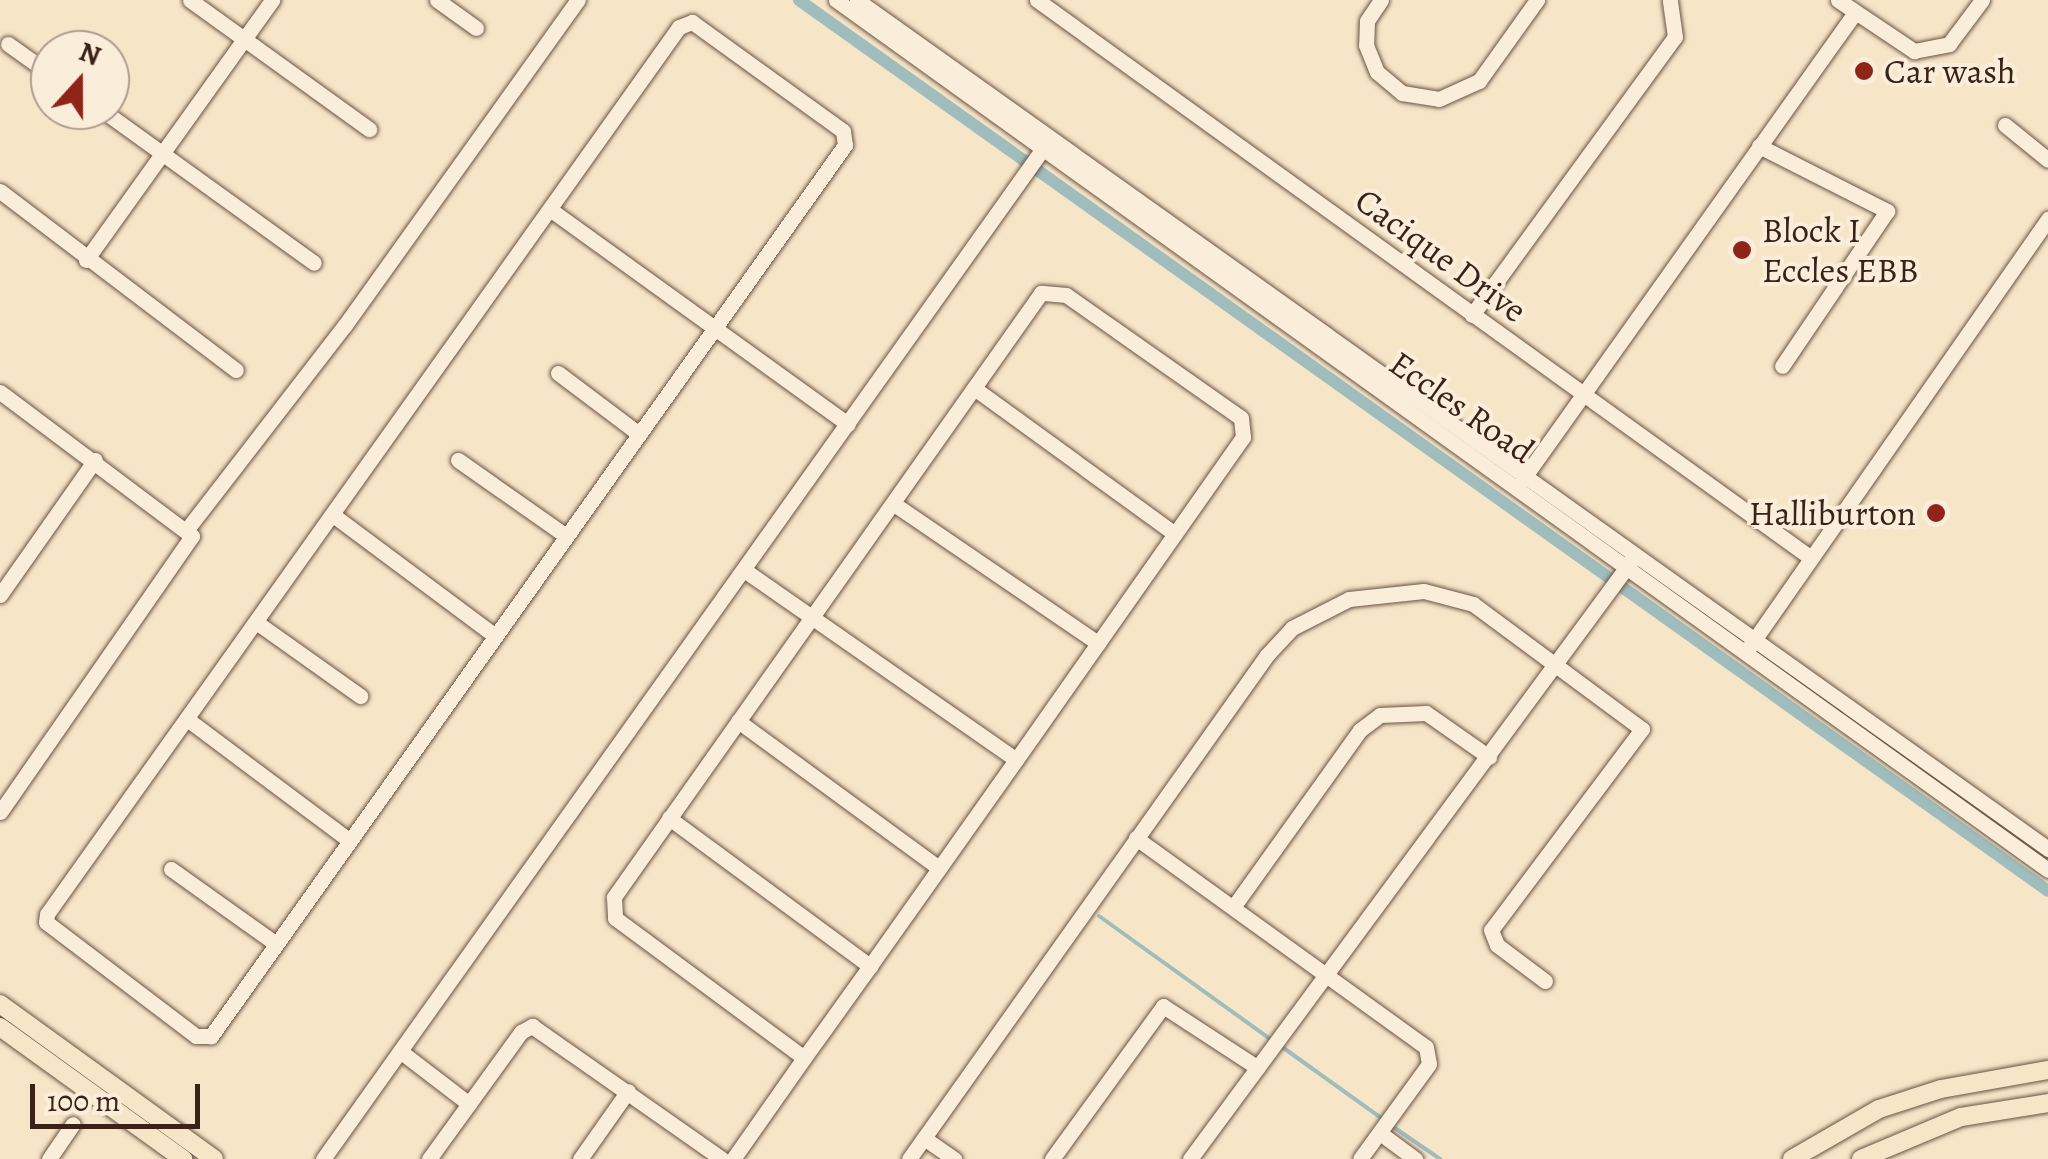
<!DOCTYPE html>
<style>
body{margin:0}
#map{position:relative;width:2048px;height:1159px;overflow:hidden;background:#f7e5c8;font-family:Alegreya,serif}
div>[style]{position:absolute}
.stream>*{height:4px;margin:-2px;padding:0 2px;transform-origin:2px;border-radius:2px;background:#a0bdbe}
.canal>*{height:12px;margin:-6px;padding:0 6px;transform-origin:6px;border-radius:6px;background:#a0bdbe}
.roads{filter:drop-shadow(0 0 2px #695344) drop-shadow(0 0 2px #695344)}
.minor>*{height:15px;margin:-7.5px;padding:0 7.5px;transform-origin:7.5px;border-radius:7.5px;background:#faeedb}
.major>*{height:18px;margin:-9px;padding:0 9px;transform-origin:9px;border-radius:9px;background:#f7e5c8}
.dots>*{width:28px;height:28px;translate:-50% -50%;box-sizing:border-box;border:5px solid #faeedb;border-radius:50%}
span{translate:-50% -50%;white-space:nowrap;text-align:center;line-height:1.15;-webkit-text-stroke:8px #faeedb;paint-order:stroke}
.poi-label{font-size:35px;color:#3a2218}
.left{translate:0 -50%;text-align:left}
.right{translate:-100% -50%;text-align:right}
.street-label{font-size:35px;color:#3a2218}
.north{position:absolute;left:30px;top:30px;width:100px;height:100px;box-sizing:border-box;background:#faeedb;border:2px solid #ad9c8d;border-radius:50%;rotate:21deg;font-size:28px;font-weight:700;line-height:40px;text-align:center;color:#3a2218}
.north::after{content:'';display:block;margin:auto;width:35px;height:45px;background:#8f2418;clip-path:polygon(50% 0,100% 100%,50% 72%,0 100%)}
.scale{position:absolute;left:30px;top:1084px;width:170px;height:45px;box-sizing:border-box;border:5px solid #3a2218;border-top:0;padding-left:12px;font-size:30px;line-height:35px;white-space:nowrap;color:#3a2218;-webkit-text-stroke:8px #faeedb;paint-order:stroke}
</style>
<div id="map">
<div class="stream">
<i style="left:1099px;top:916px;width:211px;rotate:35.7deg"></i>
<i style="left:0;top:1016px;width:211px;rotate:35.7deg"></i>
<i style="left:1278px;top:1044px;width:125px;rotate:35.6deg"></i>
<i style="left:1395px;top:1128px;width:55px;rotate:34.6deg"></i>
</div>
<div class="canal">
<i style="left:799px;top:0;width:1534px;rotate:35.5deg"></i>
</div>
<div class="roads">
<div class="minor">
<i style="left:190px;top:0;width:221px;rotate:35.8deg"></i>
<i style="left:437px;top:0;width:48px;rotate:35.7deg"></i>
<i style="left:836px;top:0;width:1492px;rotate:35.67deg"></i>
<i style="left:857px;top:0;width:1463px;rotate:35.48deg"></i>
<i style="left:1037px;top:0;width:954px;rotate:35.79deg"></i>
<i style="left:1381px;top:0;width:25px;rotate:124deg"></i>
<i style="left:1367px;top:21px;width:24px;rotate:92deg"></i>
<i style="left:1366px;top:45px;width:29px;rotate:68deg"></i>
<i style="left:1377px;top:72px;width:33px;rotate:40deg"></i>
<i style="left:1402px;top:93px;width:37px;rotate:9deg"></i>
<i style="left:1439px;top:99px;width:44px;rotate:-24.2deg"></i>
<i style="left:1479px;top:81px;width:100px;rotate:-54.4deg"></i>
<i style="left:1838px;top:0;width:92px;rotate:33.9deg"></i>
<i style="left:1914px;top:51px;width:36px;rotate:-11deg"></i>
<i style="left:1949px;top:44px;width:55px;rotate:-53.1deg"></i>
<i style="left:692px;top:22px;width:186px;rotate:35.8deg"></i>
<i style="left:843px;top:131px;width:14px;rotate:82deg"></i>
<i style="left:845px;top:145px;width:1094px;rotate:125.43deg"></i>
<i style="left:211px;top:1036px;width:15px;rotate:180deg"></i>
<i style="left:196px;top:1036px;width:188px;rotate:-142.8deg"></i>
<i style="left:46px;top:922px;width:8px;rotate:-83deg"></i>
<i style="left:47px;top:914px;width:1089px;rotate:-54.53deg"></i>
<i style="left:679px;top:27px;width:14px;rotate:-21deg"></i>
<i style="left:8px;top:44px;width:52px;rotate:35.5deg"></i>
<i style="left:102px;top:110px;width:261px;rotate:35.8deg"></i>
<i style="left:2005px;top:125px;width:55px;rotate:39.1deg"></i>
<i style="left:1759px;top:146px;width:144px;rotate:26.9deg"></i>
<i style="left:1887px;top:211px;width:187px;rotate:124.1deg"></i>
<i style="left:0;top:191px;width:296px;rotate:37.2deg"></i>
<i style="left:551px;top:210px;width:366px;rotate:35.8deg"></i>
<i style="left:86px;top:260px;width:320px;rotate:-54.4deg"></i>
<i style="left:1472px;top:315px;width:344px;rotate:-53.9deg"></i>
<i style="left:1675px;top:37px;width:37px;rotate:-98deg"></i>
<i style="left:558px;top:373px;width:101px;rotate:37deg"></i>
<i style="left:974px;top:388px;width:248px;rotate:36deg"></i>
<i style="left:0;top:392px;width:240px;rotate:36.9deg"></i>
<i style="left:192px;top:536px;width:336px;rotate:124.8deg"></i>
<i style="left:458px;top:460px;width:132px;rotate:35.1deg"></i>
<i style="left:1523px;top:479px;width:571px;rotate:-54.56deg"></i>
<i style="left:894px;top:504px;width:247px;rotate:34.3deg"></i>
<i style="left:333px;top:515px;width:201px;rotate:36.7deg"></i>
<i style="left:188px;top:528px;width:257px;rotate:-52.3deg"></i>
<i style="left:345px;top:325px;width:400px;rotate:-54.4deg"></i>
<i style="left:747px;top:572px;width:328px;rotate:34.9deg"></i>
<i style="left:0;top:595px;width:165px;rotate:-54.9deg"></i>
<i style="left:256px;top:622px;width:128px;rotate:35.4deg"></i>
<i style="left:1750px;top:646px;width:521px;rotate:-55.09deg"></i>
<i style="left:187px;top:719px;width:202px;rotate:36.8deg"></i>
<i style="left:738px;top:721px;width:249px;rotate:36.2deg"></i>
<i style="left:669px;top:818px;width:250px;rotate:36.4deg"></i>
<i style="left:1136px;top:838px;width:357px;rotate:35.8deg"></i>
<i style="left:1426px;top:1047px;width:17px;rotate:80deg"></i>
<i style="left:1429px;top:1064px;width:117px;rotate:126deg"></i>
<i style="left:171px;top:869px;width:129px;rotate:35.5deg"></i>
<i style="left:1234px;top:906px;width:216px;rotate:-54.4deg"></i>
<i style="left:1360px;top:730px;width:25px;rotate:-37deg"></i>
<i style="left:1380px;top:715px;width:46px;rotate:-2.5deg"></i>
<i style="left:1426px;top:713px;width:77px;rotate:34.9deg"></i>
<i style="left:400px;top:1051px;width:87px;rotate:37.5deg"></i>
<i style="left:1380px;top:1133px;width:44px;rotate:36.6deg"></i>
<i style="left:924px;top:1138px;width:37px;rotate:35deg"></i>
<i style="left:49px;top:1159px;width:42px;rotate:-55.6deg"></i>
<i style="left:323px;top:1159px;width:1251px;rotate:-54.53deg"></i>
<i style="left:429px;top:1159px;width:157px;rotate:-54.1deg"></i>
<i style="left:521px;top:1032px;width:13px;rotate:-29deg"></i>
<i style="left:532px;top:1026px;width:232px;rotate:35deg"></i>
<i style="left:580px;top:1159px;width:83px;rotate:-54.8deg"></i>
<i style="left:733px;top:1159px;width:123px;rotate:-54.9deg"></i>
<i style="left:804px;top:1058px;width:113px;rotate:-54.3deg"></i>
<i style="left:870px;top:966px;width:252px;rotate:-54.7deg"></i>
<i style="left:1016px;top:760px;width:395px;rotate:-54.9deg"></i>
<i style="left:1243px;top:437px;width:19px;rotate:-96deg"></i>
<i style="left:1241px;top:418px;width:214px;rotate:-144.9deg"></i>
<i style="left:1066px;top:295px;width:25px;rotate:-175deg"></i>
<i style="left:1041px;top:293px;width:740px;rotate:125.26deg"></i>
<i style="left:614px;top:897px;width:21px;rotate:87deg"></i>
<i style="left:615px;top:918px;width:235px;rotate:36.5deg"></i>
<i style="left:909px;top:1159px;width:618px;rotate:-54.61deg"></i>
<i style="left:1267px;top:655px;width:37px;rotate:-47deg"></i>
<i style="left:1292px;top:628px;width:64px;rotate:-27deg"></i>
<i style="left:1349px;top:599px;width:75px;rotate:-6.1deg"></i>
<i style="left:1424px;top:591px;width:51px;rotate:14.9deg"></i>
<i style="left:1473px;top:604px;width:210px;rotate:36.5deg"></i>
<i style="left:1642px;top:729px;width:251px;rotate:126.9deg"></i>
<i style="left:1491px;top:930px;width:16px;rotate:68deg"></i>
<i style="left:1497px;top:945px;width:60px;rotate:36.9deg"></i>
<i style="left:1052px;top:1159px;width:189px;rotate:-54deg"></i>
<i style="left:1163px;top:1006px;width:113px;rotate:33.1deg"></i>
<i style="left:1190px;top:1159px;width:744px;rotate:-53.58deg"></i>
</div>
<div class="major">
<i style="left:0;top:1004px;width:264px;rotate:35.9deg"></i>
<i style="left:0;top:1027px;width:226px;rotate:35.8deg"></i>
<i style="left:1792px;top:1159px;width:100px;rotate:-29.9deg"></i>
<i style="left:1879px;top:1109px;width:65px;rotate:-17.9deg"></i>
<i style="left:1941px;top:1089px;width:109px;rotate:-10.1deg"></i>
<i style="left:1861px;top:1159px;width:108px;rotate:-22.8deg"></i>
<i style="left:1961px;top:1117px;width:88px;rotate:-9.1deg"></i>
</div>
</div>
<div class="dots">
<i style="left:1864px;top:71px;background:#8f2418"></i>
<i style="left:1742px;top:250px;background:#8f2418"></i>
<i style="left:1936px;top:513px;background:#8f2418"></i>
</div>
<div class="poi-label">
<span class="left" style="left:1884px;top:71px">Car wash</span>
<span class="left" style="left:1762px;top:250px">Block I<br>Eccles EBB</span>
<span class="right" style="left:1916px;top:513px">Halliburton</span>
</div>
<div class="street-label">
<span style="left:1441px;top:255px;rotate:36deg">Cacique Drive</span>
<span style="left:1462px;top:407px;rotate:35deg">Eccles Road</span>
</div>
<div class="north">N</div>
<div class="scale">100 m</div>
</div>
